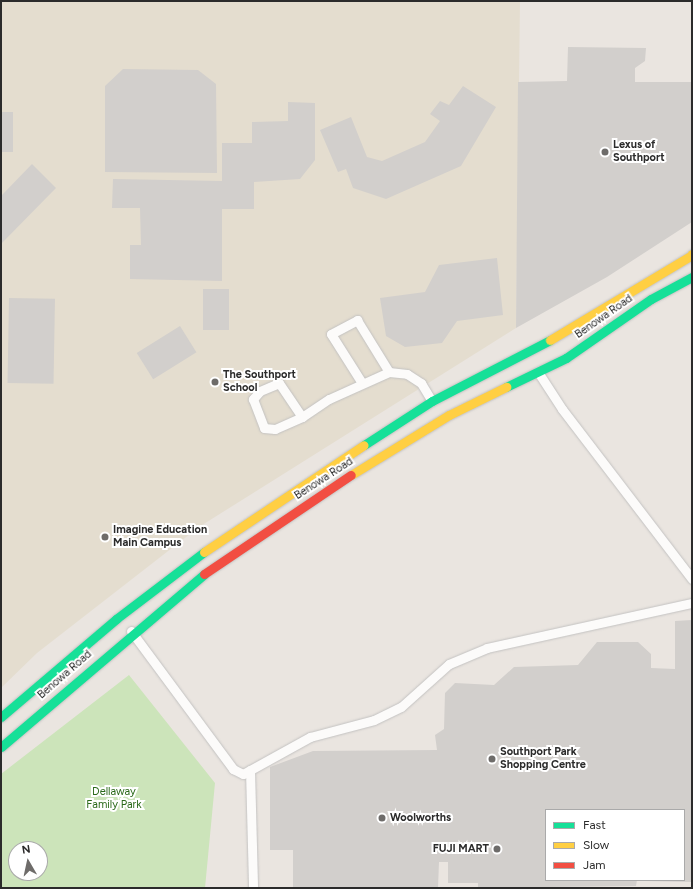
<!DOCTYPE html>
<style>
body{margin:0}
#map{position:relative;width:693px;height:889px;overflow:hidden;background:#eae5e0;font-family:Figtree,sans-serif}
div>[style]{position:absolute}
.education>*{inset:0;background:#e4ddcf}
.green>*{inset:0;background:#cce4ba}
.building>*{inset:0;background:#d2cfcc;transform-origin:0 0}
.roads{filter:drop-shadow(0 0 1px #c3c2c1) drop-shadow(0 0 1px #c3c2c1)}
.lane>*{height:9px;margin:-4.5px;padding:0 4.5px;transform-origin:4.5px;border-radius:4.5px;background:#fcfbfa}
.fast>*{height:9px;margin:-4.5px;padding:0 4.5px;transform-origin:4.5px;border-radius:4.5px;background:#16e098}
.slow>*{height:9px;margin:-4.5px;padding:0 4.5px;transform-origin:4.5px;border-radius:4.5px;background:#ffcf43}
.jam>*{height:9px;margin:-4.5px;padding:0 4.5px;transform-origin:4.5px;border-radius:4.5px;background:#f24e42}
.dots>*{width:11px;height:11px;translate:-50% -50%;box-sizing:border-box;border:2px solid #fff;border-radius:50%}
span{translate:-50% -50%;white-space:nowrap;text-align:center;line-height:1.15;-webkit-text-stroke:4px #fff;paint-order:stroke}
.poi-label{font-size:11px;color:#2b2b2b;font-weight:700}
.left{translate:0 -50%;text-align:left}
.right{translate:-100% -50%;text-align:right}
.street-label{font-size:11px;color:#2b2b2b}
.park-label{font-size:11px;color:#2b691a}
.frame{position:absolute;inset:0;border:2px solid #2b2b2b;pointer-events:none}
.legend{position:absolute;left:545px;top:809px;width:140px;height:72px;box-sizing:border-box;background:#fff;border:1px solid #aaa;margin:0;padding:5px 7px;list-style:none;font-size:12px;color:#2b2b2b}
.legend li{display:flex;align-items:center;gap:8px;height:20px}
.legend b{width:20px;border:1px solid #aaa}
.north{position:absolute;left:8px;top:841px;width:40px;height:40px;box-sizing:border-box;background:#fff;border:1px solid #aaa;border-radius:50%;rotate:351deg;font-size:11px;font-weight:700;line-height:16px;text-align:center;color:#2b2b2b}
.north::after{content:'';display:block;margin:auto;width:14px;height:18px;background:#6e6c6a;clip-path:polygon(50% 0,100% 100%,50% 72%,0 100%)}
</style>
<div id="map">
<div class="education">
<i style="clip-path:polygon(1px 1px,520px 1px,516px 328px,199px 527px,37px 653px,1px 688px)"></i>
</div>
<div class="green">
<i style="clip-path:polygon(evenodd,129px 675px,215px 783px,205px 888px,1px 888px,1px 774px,129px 675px,16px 849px,40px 849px,40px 873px,16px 873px,16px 849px)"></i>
</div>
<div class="building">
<i style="clip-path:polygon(568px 47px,646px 48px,645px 61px,635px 68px,635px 82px,692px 82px,692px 222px,607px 277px,516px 328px,518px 82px,567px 81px)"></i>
<i style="clip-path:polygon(123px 69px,198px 70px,216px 84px,217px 173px,105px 172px,105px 86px)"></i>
<i style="clip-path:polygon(463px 86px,496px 107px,461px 166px,386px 199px,353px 188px,346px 169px,338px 172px,320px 130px,351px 117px,367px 157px,382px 161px,425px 142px,440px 121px,430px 114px,440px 101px,449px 105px)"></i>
<i style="clip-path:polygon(288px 102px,315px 103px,315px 160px,300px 179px,254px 182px,254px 209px,222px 209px,222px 281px,130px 279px,130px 245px,141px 245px,140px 208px,112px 208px,113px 179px,222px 181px,222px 143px,252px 143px,252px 122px,288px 121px)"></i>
<i style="left:1px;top:112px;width:12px;height:40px"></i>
<i style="clip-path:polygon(32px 164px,56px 188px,1px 244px,1px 196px)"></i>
<i style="clip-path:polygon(497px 258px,503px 315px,457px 321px,442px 343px,405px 347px,386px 336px,380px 298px,425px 292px,439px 265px)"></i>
<i style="left:203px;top:289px;width:26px;height:41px"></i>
<i style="left:9px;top:298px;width:46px;height:85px;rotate:1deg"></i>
<i style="left:180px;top:326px;width:31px;height:51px;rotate:58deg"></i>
<i style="clip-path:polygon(692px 620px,692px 882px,644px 881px,684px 880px,684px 810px,546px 810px,546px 880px,637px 880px,636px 886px,478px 888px,478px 883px,448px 883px,448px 862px,439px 862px,438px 888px,293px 888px,293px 850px,270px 850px,270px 767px,313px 751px,437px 750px,435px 735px,444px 729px,445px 693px,455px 683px,494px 685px,514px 667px,578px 665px,597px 642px,638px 642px,651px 654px,651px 668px,675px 669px,675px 621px)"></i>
</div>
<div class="roads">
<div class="lane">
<i style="left:538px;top:372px;width:44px;rotate:57deg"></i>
<i style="left:562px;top:409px;width:214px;rotate:52.6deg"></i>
<i style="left:362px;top:383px;width:58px;rotate:-122.3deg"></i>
<i style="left:331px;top:334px;width:30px;rotate:-28deg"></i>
<i style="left:357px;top:320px;width:61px;rotate:58.4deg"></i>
<i style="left:302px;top:417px;width:41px;rotate:-124.1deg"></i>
<i style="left:279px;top:383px;width:21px;rotate:157deg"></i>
<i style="left:260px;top:391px;width:11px;rotate:131deg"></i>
<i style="left:253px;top:399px;width:31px;rotate:69deg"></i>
<i style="left:264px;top:428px;width:11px;rotate:5deg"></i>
<i style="left:275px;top:429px;width:30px;rotate:-24deg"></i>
<i style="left:302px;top:417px;width:32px;rotate:-34deg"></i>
<i style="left:329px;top:399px;width:66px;rotate:-24.2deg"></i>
<i style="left:389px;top:372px;width:18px;rotate:6deg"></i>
<i style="left:407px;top:374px;width:17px;rotate:33deg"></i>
<i style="left:421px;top:383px;width:21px;rotate:59deg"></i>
<i style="left:131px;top:631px;width:172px;rotate:53.5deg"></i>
<i style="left:233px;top:769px;width:11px;rotate:27deg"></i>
<i style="left:243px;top:774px;width:77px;rotate:-28.9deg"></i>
<i style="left:310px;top:737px;width:66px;rotate:-14.9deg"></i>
<i style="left:374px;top:720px;width:30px;rotate:-26deg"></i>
<i style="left:401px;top:707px;width:64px;rotate:-41.9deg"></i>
<i style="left:449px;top:664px;width:41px;rotate:-22.8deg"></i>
<i style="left:487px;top:648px;width:210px;rotate:-12.4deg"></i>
<i style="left:250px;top:770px;width:118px;rotate:88.5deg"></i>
</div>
<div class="fast">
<i style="left:506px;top:387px;width:67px;rotate:-25.8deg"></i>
<i style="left:566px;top:358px;width:103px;rotate:-34.8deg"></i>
<i style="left:651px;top:299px;width:47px;rotate:-28.2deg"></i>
<i style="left:364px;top:445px;width:81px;rotate:-32.9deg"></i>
<i style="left:432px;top:401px;width:133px;rotate:-27.3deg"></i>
<i style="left:1px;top:717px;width:151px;rotate:-40.4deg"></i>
<i style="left:116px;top:619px;width:111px;rotate:-37.3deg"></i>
<i style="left:1px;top:747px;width:267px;rotate:-40.4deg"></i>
</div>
<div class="slow">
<i style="left:692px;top:254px;width:1px;rotate:90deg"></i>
<i style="left:550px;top:340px;width:165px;rotate:-30.9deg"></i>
<i style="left:351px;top:475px;width:115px;rotate:-31.5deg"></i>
<i style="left:449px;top:415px;width:64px;rotate:-26.2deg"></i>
<i style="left:204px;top:552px;width:192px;rotate:-33.8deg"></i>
</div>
<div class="jam">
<i style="left:204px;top:574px;width:177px;rotate:-34deg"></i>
</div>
</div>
<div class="dots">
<i style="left:605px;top:152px;background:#6e6c6a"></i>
<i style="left:215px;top:382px;background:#6e6c6a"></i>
<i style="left:105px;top:537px;background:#6e6c6a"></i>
<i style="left:492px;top:759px;background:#6e6c6a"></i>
<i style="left:382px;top:818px;background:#6e6c6a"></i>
<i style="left:497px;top:849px;background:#6e6c6a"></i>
</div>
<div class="poi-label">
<span class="left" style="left:613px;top:152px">Lexus of<br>Southport</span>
<span class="left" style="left:223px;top:382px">The Southport<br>School</span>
<span class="left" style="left:113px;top:537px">Imagine Education<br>Main Campus</span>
<span class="left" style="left:500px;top:759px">Southport Park<br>Shopping Centre</span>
<span class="left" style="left:390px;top:818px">Woolworths</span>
<span class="right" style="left:489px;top:849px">FUJI MART</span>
</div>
<div class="street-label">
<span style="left:604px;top:317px;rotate:-35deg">Benowa Road</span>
<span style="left:324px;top:479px;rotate:-33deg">Benowa Road</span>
<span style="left:65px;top:675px;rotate:-41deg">Benowa Road</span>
</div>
<div class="park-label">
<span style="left:114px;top:799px">Dellaway<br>Family Park</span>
</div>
<div class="frame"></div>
<ul class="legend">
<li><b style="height:5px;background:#16e098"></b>Fast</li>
<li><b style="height:5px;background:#ffcf43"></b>Slow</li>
<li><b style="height:5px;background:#f24e42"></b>Jam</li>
</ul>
<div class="north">N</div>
</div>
